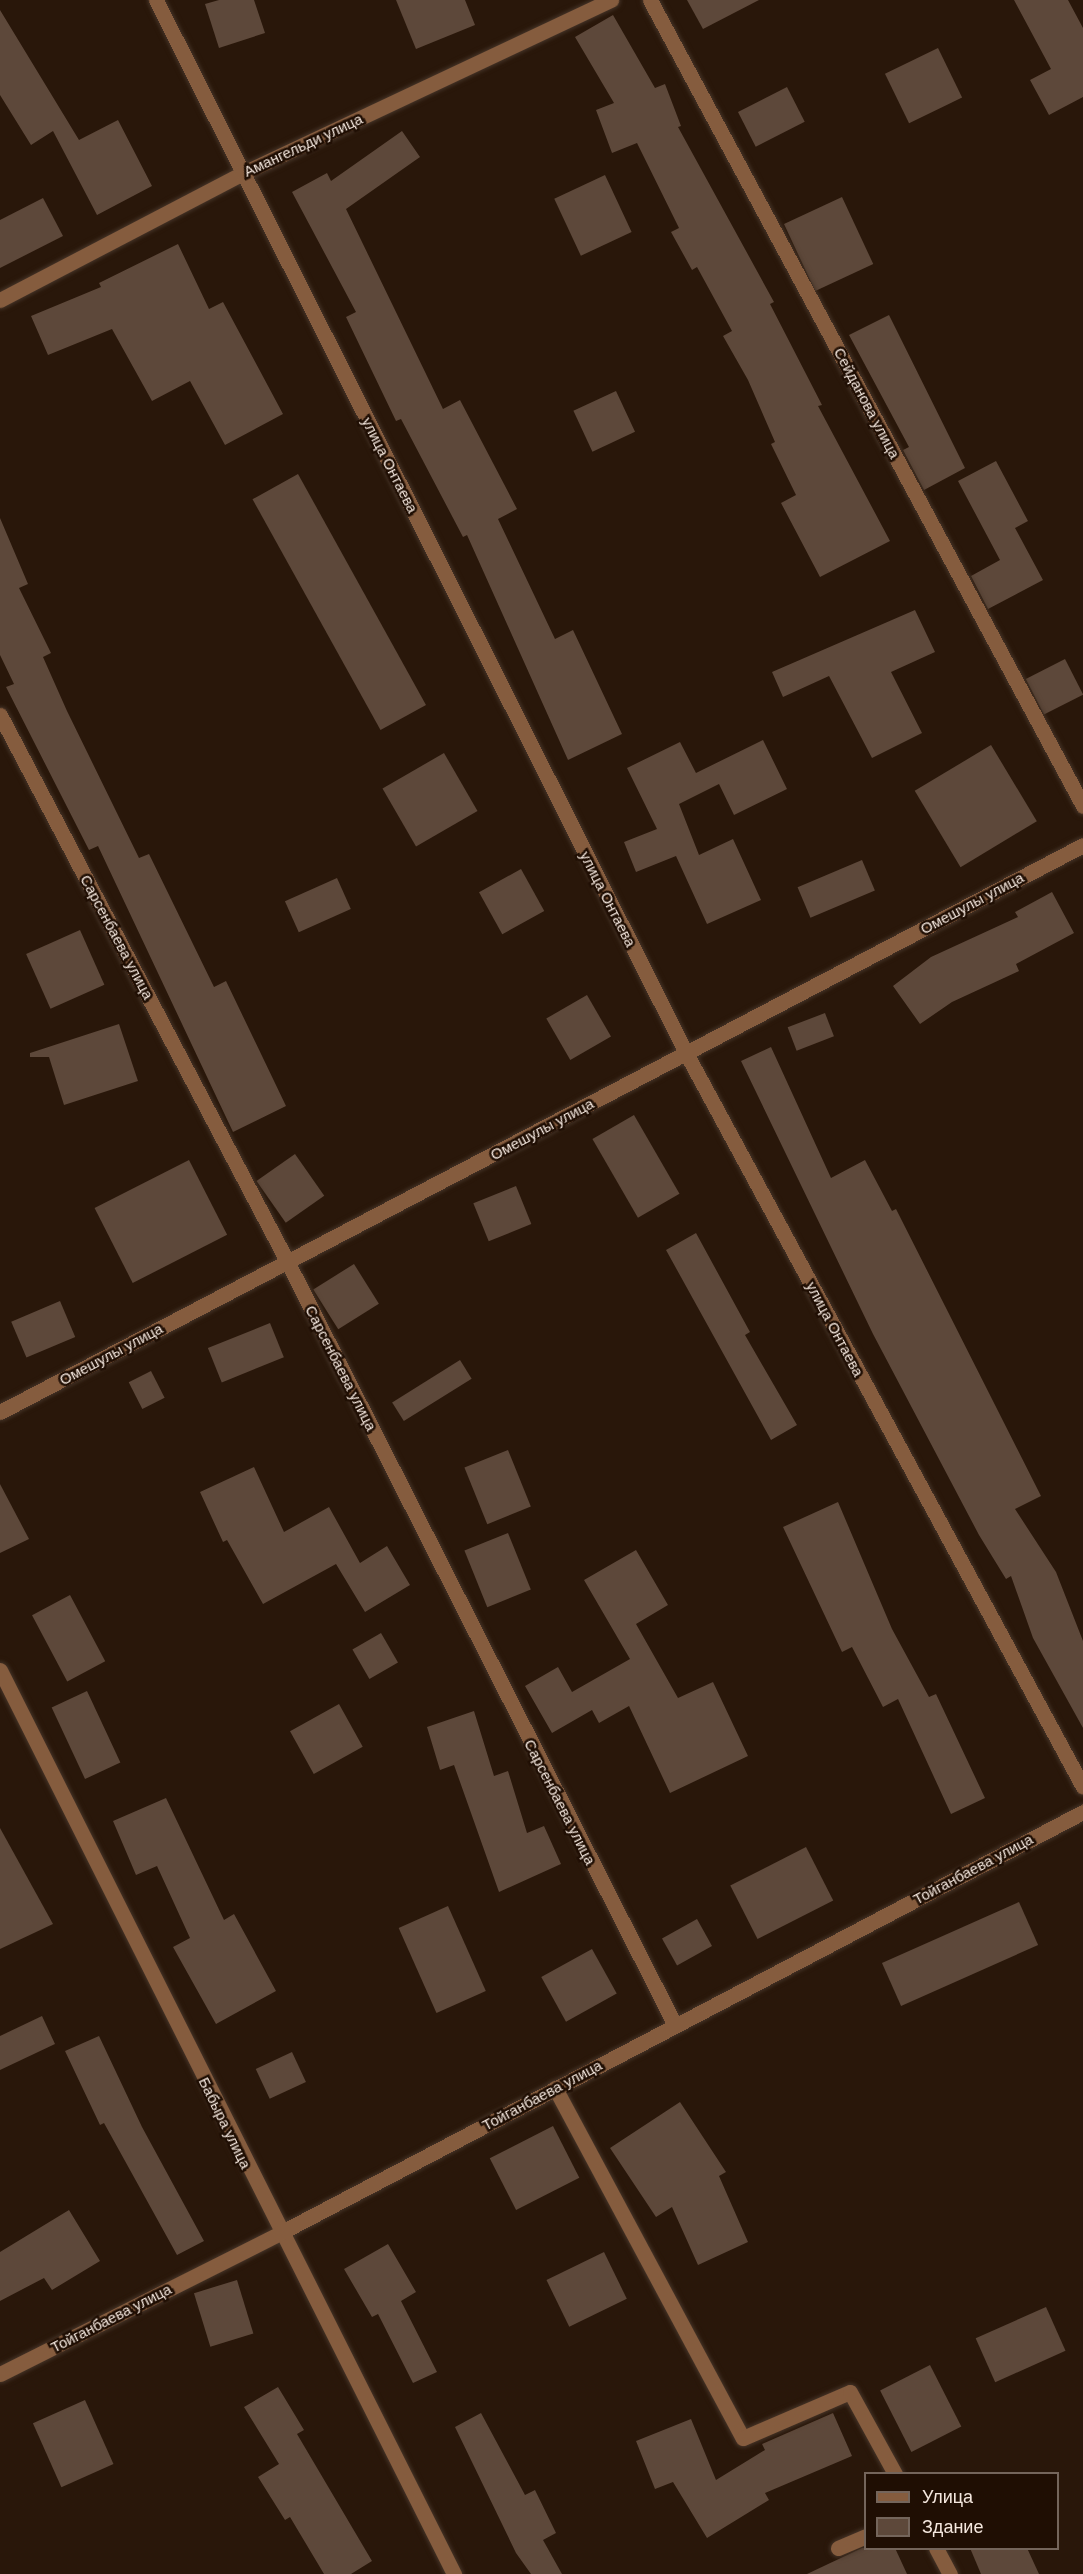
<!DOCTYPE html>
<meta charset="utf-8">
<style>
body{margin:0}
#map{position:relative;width:1083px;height:2574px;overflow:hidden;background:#29170a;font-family:Helvetica,sans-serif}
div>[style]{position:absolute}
.building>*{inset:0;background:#5d483a;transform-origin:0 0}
.roads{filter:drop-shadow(0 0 2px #453428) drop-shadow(0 0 2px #453428)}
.street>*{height:15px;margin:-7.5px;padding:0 7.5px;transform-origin:7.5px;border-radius:7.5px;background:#855c3e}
span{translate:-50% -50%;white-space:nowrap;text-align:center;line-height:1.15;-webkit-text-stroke:5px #1f0e03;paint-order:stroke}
.street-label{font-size:15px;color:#f4e7de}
.legend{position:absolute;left:864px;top:2472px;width:195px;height:78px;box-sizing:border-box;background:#1f0e03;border:2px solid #74655b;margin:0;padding:8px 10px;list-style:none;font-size:18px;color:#f4e7de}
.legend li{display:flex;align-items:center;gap:12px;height:30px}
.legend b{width:30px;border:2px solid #74655b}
</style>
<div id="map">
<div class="building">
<i style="clip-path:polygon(219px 0,254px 0,265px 33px,219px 48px,205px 4px)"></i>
<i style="clip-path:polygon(396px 0,465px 0,475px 25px,416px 49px)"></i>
<i style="clip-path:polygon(687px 0,759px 0,703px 29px)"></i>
<i style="clip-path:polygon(1014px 0,1068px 0,1083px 28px,1083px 97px,1049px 115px,1030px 80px,1051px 69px)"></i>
<i style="clip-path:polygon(0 10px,79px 140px,118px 120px,152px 186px,97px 215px,53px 131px,31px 145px,0 95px)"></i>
<i style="clip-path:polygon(613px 15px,655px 88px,665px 84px,681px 126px,678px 127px,774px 302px,770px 304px,822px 405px,818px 406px,890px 541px,820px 577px,781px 503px,796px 495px,771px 444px,775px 442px,748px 380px,723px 336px,732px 331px,697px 267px,692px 270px,671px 232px,679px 228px,637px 143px,612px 153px,596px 110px,614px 103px,575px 37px)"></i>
<i style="left:938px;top:48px;width:55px;height:59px;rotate:64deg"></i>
<i style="left:787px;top:87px;width:39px;height:55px;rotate:63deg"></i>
<i style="clip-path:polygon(402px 131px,420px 157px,346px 209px,443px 409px,460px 400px,517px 509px,498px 519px,555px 639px,573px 630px,622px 734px,568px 760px,467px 535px,463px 537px,401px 419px,396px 421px,346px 317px,356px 312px,292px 192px,327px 173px,331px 181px)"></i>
<i style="left:605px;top:175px;width:63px;height:56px;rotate:65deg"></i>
<i style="left:842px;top:197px;width:74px;height:64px;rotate:65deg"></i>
<i style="clip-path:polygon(43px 198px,63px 236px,0 268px,0 220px)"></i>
<i style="clip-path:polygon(178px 244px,209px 309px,223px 302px,283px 414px,225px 445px,190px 381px,152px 401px,112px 329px,48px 355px,31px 316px,101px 287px,99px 283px)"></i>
<i style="clip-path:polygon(889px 315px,965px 468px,924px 490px,903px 450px,909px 447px,849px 335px)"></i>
<i style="left:616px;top:391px;width:45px;height:47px;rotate:65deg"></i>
<i style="clip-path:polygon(996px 461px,1028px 521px,1015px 528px,1043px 580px,988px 609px,971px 576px,1000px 560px,958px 481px)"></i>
<i style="left:298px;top:474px;width:264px;height:52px;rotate:61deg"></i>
<i style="clip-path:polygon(0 518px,28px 584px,19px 588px,51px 653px,43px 657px,67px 711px,139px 858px,149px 854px,214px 987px,226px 981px,286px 1106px,233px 1132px,98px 846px,89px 850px,6px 687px,14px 684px,0 655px)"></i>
<i style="clip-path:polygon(915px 610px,935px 652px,891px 672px,922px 733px,872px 758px,829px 676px,783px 697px,772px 672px)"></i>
<i style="left:1065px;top:659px;width:40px;height:44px;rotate:63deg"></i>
<i style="clip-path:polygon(763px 740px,787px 789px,734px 815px,719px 784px,679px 804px,699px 855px,733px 839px,761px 900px,707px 924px,676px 856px,636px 872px,624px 842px,657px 829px,627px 768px,680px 742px,696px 773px)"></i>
<i style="left:991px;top:745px;width:89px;height:89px;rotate:59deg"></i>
<i style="left:444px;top:753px;width:67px;height:71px;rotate:60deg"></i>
<i style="left:862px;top:860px;width:33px;height:70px;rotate:67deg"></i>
<i style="left:521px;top:869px;width:48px;height:48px;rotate:61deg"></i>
<i style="left:337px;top:878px;width:34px;height:57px;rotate:66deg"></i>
<i style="clip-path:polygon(1052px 892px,1074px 933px,1016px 964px,1019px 971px,952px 1002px,920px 1024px,893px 986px,931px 957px,1018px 917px,1015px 912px)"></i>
<i style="left:80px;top:930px;width:60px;height:59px;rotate:66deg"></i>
<i style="left:587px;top:995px;width:48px;height:47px;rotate:60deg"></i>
<i style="left:825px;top:1013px;width:25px;height:40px;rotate:69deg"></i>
<i style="clip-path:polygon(119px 1024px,138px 1081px,64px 1105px,49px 1057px,30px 1057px,30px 1053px)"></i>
<i style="clip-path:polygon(771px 1047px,831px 1178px,865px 1160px,892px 1211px,896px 1209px,1041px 1496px,1015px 1509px,1056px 1572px,1083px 1641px,1083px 1728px,1033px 1638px,1011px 1576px,1006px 1579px,979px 1535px,873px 1334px,741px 1061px)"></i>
<i style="left:634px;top:1115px;width:91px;height:48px;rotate:60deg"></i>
<i style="left:295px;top:1154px;width:51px;height:47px;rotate:55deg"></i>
<i style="left:189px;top:1160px;width:84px;height:106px;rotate:63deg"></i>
<i style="left:516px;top:1186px;width:41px;height:46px;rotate:68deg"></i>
<i style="clip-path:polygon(696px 1233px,750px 1332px,745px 1335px,797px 1425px,771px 1440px,666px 1250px)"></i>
<i style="left:354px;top:1264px;width:47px;height:48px;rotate:58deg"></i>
<i style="left:60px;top:1301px;width:39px;height:53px;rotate:67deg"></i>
<i style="left:270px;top:1323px;width:37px;height:67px;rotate:68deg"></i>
<i style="left:460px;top:1360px;width:22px;height:80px;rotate:58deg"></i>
<i style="left:151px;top:1371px;width:30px;height:25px;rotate:63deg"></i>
<i style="left:508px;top:1450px;width:61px;height:47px;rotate:68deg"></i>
<i style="clip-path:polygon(254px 1467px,284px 1532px,329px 1507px,360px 1563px,387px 1546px,410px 1585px,365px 1612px,336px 1564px,263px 1604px,227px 1540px,223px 1542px,200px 1492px)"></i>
<i style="clip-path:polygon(0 1484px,29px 1539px,0 1553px)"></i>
<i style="clip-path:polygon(838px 1502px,892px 1629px,929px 1697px,936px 1694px,985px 1798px,951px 1814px,898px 1699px,883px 1707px,852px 1647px,842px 1652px,783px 1527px)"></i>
<i style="left:508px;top:1533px;width:61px;height:47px;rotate:68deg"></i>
<i style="clip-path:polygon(636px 1550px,668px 1605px,636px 1624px,678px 1698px,713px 1682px,748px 1756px,670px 1793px,629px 1706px,599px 1723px,592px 1710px,552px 1733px,525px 1686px,558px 1667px,572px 1692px,630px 1659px,584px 1580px)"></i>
<i style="left:70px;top:1595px;width:75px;height:43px;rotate:62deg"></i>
<i style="left:381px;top:1633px;width:34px;height:33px;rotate:60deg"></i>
<i style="left:87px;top:1691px;width:79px;height:39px;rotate:65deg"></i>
<i style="left:339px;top:1704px;width:49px;height:56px;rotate:61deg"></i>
<i style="clip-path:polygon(474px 1711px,494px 1776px,508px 1771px,527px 1833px,544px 1826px,561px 1864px,499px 1892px,454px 1765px,440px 1770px,427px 1727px)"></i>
<i style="clip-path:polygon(166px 1798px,224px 1920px,234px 1914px,276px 1991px,216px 2024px,173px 1947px,190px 1938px,157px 1866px,136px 1875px,113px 1821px)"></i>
<i style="clip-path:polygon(0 1828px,53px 1924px,0 1949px)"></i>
<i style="left:806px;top:1847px;width:60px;height:85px;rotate:63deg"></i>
<i style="left:1019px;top:1902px;width:47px;height:150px;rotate:66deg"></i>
<i style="left:448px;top:1906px;width:93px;height:54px;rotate:66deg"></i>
<i style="left:697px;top:1919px;width:31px;height:40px;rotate:61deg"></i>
<i style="left:592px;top:1949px;width:51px;height:58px;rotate:61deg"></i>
<i style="clip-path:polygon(42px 2016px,55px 2044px,0 2070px,0 2036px)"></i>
<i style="clip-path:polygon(99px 2036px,142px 2127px,204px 2241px,177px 2255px,104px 2123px,100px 2125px,65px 2051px)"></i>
<i style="left:292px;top:2052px;width:33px;height:40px;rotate:65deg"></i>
<i style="clip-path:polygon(680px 2102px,726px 2172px,719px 2176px,748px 2242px,698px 2265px,672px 2207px,656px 2217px,610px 2148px)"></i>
<i style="left:553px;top:2126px;width:58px;height:71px;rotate:63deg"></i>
<i style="clip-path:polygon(69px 2210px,100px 2261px,52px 2290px,44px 2278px,0 2301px,0 2252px)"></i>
<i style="clip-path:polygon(388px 2244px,416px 2292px,401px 2301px,437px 2372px,413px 2383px,378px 2314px,372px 2317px,344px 2269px)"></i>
<i style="left:604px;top:2252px;width:52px;height:64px;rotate:64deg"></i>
<i style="left:237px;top:2280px;width:56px;height:45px;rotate:73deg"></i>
<i style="left:1046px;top:2307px;width:48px;height:77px;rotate:66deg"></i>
<i style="left:930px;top:2365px;width:69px;height:56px;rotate:63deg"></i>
<i style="clip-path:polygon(278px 2387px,304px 2430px,297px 2434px,372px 2561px,351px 2574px,324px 2574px,290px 2517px,285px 2520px,258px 2477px,279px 2464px,244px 2407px)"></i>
<i style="left:85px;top:2400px;width:70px;height:57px;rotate:66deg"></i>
<i style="clip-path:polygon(481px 2413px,525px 2495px,535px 2490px,556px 2533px,543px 2540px,562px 2574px,531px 2574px,516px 2553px,455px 2427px)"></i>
<i style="clip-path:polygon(833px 2413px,852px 2456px,765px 2493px,769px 2500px,707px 2538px,673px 2482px,655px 2489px,636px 2441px,691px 2419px,716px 2480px,765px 2450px,762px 2444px)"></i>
<i style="clip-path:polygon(862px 2548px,895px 2548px,907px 2574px,807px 2574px)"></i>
<i style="clip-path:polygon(970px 2548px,1027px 2548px,1039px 2574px,981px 2574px)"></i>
</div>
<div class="roads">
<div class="street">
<i style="left:156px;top:0;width:1179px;rotate:63.28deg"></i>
<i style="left:686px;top:1053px;width:834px;rotate:61.59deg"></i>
<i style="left:650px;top:0;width:915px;rotate:61.75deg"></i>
<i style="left:0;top:300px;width:274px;rotate:-27.6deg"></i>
<i style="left:243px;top:173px;width:407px;rotate:-25.2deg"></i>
<i style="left:0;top:715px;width:617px;rotate:62.27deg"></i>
<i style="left:287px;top:1261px;width:857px;rotate:63.08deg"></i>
<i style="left:0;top:1412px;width:1222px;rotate:-27.63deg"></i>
<i style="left:0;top:1670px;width:1012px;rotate:63.33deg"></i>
<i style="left:555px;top:2088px;width:397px;rotate:61.8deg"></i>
<i style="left:743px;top:2438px;width:116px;rotate:-23.3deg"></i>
<i style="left:850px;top:2392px;width:94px;rotate:61.2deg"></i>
<i style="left:0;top:2374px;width:313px;rotate:-26.7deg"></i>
<i style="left:280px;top:2233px;width:907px;rotate:-27.67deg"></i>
<i style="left:838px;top:2548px;width:30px;rotate:-23deg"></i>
<i style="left:936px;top:2548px;width:30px;rotate:62deg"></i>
</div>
</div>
<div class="street-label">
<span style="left:303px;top:145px;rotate:-25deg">Амангельди улица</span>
<span style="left:867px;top:403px;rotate:62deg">Сейданова улица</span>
<span style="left:390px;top:465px;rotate:63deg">улица Онтаева</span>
<span style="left:608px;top:899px;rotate:63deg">улица Онтаева</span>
<span style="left:972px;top:903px;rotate:-28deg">Омешулы улица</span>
<span style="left:117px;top:937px;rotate:62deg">Сарсенбаева улица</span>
<span style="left:542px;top:1129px;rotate:-28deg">Омешулы улица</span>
<span style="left:835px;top:1329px;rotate:62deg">улица Онтаева</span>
<span style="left:111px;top:1354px;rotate:-28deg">Омешулы улица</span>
<span style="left:341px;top:1368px;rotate:63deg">Сарсенбаева улица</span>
<span style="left:560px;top:1802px;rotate:63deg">Сарсенбаева улица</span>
<span style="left:973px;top:1869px;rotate:-28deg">Тойганбаева улица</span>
<span style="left:542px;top:2095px;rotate:-28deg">Тойганбаева улица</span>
<span style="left:225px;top:2123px;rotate:64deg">Бабыра улица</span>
<span style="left:111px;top:2318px;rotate:-27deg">Тойганбаева улица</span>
</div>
<ul class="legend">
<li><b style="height:8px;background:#855c3e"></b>Улица</li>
<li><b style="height:16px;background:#5d483a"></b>Здание</li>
</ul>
</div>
